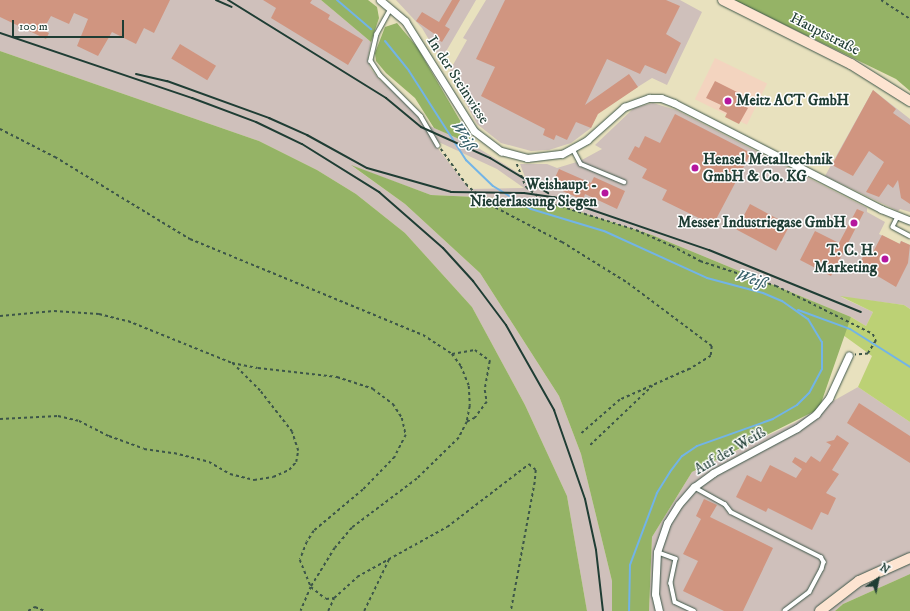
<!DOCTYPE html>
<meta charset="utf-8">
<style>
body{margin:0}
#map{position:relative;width:910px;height:611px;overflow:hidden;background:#e8e1be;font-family:"IM FELL DW Pica",serif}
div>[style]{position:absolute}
.built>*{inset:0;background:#f3d4bf;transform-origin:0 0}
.industrial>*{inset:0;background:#cfc0bb}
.green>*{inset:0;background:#bcd175}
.forest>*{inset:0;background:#95b366}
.stream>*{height:2px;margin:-1px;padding:0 1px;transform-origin:1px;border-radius:1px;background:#72b4e7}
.building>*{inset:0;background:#d09580;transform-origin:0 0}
.path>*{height:1.5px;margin-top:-0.75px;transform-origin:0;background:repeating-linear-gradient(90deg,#3d5649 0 3px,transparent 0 6px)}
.roads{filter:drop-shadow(0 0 1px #3d5649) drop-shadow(0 0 1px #3d5649)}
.service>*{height:3.5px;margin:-1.75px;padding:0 1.75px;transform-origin:1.75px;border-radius:1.75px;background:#fff}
.minor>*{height:7px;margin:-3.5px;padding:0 3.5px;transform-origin:3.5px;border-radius:3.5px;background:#fff}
.secondary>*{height:10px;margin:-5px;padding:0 5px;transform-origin:5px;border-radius:5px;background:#fde4d1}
.rail>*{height:2px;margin:-1px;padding:0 1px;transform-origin:1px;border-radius:1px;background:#1f3d34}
.dots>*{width:11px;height:11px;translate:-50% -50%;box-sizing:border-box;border:2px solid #fff;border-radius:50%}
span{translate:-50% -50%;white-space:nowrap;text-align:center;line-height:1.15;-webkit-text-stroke:3px #fff;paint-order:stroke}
.street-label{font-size:15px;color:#1f3d34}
.poi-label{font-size:15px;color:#1f3d34;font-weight:700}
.left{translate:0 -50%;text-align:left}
.right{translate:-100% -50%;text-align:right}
.water-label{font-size:16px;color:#38616a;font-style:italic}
.north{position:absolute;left:858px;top:559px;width:40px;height:40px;-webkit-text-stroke:3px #fff;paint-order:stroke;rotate:33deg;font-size:11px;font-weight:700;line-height:16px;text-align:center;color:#1f3d34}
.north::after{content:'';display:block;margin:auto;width:14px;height:18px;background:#1f3d34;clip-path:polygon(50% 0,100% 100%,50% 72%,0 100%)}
.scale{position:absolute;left:12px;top:20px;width:112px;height:18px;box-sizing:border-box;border:2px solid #1f3d34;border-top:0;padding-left:5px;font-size:12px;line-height:14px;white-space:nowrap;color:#1f3d34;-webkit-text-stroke:3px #fff;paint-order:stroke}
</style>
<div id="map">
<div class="built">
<i style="left:715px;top:58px;width:58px;height:46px;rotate:26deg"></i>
</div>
<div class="industrial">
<i style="clip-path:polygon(evenodd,0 0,321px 0,371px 42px,368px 58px,370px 68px,380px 80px,400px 95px,423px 123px,475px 146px,525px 177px,520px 164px,547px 164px,557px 168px,580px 161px,602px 149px,595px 145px,634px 108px,653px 103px,676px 110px,867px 208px,867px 212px,885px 222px,879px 234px,899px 244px,901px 241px,910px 245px,910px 309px,904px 305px,841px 297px,873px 312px,866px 326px,851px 317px,652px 235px,543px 200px,431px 195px,352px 166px,405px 204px,480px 273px,559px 396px,581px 454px,612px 581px,612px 611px,587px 611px,567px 496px,525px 405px,472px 307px,405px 233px,356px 194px,317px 170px,259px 141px,0 51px,0 0,430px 138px,497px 169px,524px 188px,469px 189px,430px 138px)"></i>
<i style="clip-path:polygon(396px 0,476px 0,441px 60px,422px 28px)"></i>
<i style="clip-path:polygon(486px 0,680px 0,702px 12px,667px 85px,652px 78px,598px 112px,591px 128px,571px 143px,549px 150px,531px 151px,501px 143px,477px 124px,449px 72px,467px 40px,463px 38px)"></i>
<i style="clip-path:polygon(873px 90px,910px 119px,910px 212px,900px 209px,898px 211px,825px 176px)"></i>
<i style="clip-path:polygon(858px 387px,910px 422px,910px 574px,843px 604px,835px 611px,649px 611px,652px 537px,692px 472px,794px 423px)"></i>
</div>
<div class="green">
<i style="clip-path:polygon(840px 296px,904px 305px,910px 309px,910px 422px,858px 387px,872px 356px,843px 335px,851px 317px,866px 326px,873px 312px)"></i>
</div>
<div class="forest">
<i style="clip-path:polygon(321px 0,368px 0,377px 7px,379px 18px,371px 42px)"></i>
<i style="clip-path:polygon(734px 0,910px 0,910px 91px,896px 79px)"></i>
<i style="clip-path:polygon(397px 23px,417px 47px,475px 146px,434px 128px,415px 98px,386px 73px,376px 61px,375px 53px,385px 27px)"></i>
<i style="clip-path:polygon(0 51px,259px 141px,317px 170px,356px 194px,405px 233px,472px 307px,525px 405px,567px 496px,587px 611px,0 611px)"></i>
<i style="clip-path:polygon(351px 165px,431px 195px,543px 200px,652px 235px,851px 317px,819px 409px,692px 472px,652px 537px,649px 611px,612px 611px,612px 581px,581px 454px,559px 396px,480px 273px,405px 204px)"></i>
<i style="clip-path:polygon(910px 574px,910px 611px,835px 611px,843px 604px)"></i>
</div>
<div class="stream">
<i style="left:337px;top:0;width:45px;rotate:40.5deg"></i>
<i style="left:385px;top:41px;width:38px;rotate:51deg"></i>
<i style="left:409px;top:71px;width:106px;rotate:57.4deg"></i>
<i style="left:466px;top:160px;width:37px;rotate:44deg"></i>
<i style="left:493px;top:186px;width:44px;rotate:31.2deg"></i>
<i style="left:531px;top:209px;width:76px;rotate:16.8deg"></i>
<i style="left:604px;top:231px;width:113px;rotate:24.5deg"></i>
<i style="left:707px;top:278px;width:58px;rotate:15deg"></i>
<i style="left:763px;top:293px;width:21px;rotate:23deg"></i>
<i style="left:782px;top:301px;width:32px;rotate:35deg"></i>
<i style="left:808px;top:319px;width:27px;rotate:59deg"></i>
<i style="left:822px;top:342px;width:27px;rotate:90deg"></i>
<i style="left:822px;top:369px;width:27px;rotate:118deg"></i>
<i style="left:809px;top:393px;width:17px;rotate:135deg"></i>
<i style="left:797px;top:405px;width:28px;rotate:150deg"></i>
<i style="left:773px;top:419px;width:81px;rotate:160.4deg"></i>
<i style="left:697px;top:446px;width:18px;rotate:146deg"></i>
<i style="left:682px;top:456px;width:20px;rotate:127deg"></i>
<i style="left:670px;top:472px;width:25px;rotate:122deg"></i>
<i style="left:657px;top:493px;width:77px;rotate:110.6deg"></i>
<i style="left:630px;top:565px;width:46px;rotate:91.2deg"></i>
<i style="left:798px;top:310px;width:55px;rotate:20.1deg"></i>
<i style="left:850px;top:329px;width:71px;rotate:32.3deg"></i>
</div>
<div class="building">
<i style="clip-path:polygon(0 0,170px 0,154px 33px,144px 28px,136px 44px,112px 32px,98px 56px,77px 46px,88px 19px,74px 13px,69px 24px,51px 16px,43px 30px,49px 33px,46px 39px,0 17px)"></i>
<i style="clip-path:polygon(263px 0,312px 0,310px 3px,330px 15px,328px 19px,363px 40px,348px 65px,271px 18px,276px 8px)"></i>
<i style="clip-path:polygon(452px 0,460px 0,445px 26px,450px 29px,442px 42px,434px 38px,436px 35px,416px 21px,422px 12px,439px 22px)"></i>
<i style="clip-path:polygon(505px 0,666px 0,680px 6px,666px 34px,681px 43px,666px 74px,645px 65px,640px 74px,607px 59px,585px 105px,629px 74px,638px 87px,598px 114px,591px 128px,576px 122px,567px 140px,556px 135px,554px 140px,543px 135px,545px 129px,481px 96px,495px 67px,476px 59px)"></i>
<i style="left:180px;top:44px;width:42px;height:17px;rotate:31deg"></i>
<i style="clip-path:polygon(715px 81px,745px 96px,741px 105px,748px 108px,739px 124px,725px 117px,727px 113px,719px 109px,721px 105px,706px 98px)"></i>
<i style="clip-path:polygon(873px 90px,896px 109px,893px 113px,910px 125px,910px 204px,901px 198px,898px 180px,893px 188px,888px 184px,879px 197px,866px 192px,884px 162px,869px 151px,853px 176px,832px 165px)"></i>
<i style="clip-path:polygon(675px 114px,751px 153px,713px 225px,662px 200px,667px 190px,642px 178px,647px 169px,628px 159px,635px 146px,639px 148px,645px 136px,660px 143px)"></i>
<i style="clip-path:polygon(559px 169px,591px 183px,594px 177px,625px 191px,617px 209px,585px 194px,583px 200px,551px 186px)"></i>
<i style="left:750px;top:204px;width:45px;height:29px;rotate:28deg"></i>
<i style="clip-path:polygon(857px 209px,864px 212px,831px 276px,800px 260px,815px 231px,839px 243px)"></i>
<i style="clip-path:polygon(882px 235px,900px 244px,901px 241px,910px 245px,908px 263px,896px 287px,859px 265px,865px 252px,871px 256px)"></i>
<i style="clip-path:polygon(859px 403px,910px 436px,910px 463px,847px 423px)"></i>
<i style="clip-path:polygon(837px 435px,849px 443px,832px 470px,839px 474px,826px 493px,836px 498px,828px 515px,821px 512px,812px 530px,768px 508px,766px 512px,736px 497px,747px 475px,761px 482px,770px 465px,796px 478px,802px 469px,792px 462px,795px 457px,806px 463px,811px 456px,820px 462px,831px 445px,826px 442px,834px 440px)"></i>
<i style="clip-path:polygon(704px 499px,717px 505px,710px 517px,773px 548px,743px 611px,724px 611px,683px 591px,698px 561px,683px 554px,701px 519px,696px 516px)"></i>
</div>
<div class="path">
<i style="left:881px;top:0;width:35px;rotate:33deg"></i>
<i style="left:0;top:129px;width:62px;rotate:27deg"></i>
<i style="left:55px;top:157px;width:158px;rotate:31.3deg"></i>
<i style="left:190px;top:239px;width:252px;rotate:22.4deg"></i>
<i style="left:423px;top:335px;width:35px;rotate:33deg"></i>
<i style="left:452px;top:354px;width:15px;rotate:53deg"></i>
<i style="left:461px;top:366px;width:22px;rotate:68deg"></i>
<i style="left:469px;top:386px;width:20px;rotate:87deg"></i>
<i style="left:470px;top:406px;width:16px;rotate:101deg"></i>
<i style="left:467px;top:422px;width:18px;rotate:117deg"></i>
<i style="left:459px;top:438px;width:59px;rotate:135.7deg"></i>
<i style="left:417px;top:479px;width:81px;rotate:143deg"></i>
<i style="left:352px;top:528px;width:26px;rotate:130deg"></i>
<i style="left:335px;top:548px;width:46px;rotate:121.6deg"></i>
<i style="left:311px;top:587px;width:26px;rotate:113deg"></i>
<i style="left:441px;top:149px;width:43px;rotate:54.5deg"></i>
<i style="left:466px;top:184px;width:26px;rotate:43deg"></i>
<i style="left:485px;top:202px;width:87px;rotate:27.5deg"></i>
<i style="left:562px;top:242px;width:78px;rotate:31.8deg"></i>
<i style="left:628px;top:283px;width:105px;rotate:36.9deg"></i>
<i style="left:712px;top:346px;width:10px;rotate:96deg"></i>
<i style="left:711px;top:356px;width:25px;rotate:148deg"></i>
<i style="left:690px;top:369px;width:77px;rotate:156.1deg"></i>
<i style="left:620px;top:400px;width:52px;rotate:138.9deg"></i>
<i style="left:517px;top:164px;width:25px;rotate:69deg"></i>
<i style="left:526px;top:187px;width:23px;rotate:38deg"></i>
<i style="left:544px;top:201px;width:96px;rotate:17.5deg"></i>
<i style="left:636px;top:230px;width:39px;rotate:24deg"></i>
<i style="left:672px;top:246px;width:32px;rotate:28deg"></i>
<i style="left:700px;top:261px;width:80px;rotate:18.2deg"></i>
<i style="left:776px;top:286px;width:108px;rotate:26.3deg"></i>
<i style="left:873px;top:334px;width:8px;rotate:67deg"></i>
<i style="left:876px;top:341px;width:15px;rotate:122deg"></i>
<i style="left:868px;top:354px;width:13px;rotate:176deg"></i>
<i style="left:0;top:316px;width:54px;rotate:-5.3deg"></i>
<i style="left:54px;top:311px;width:45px;rotate:3.8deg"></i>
<i style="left:99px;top:314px;width:30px;rotate:14deg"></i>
<i style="left:128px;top:321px;width:112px;rotate:22deg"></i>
<i style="left:232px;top:363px;width:26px;rotate:11deg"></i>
<i style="left:258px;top:368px;width:80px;rotate:6.5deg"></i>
<i style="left:337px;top:377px;width:38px;rotate:18deg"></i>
<i style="left:373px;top:389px;width:25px;rotate:37deg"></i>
<i style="left:393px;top:404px;width:17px;rotate:57deg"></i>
<i style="left:402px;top:418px;width:17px;rotate:77deg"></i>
<i style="left:406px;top:435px;width:25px;rotate:117deg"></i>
<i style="left:395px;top:457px;width:46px;rotate:134.1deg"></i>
<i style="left:363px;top:490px;width:64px;rotate:140.1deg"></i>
<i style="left:314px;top:531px;width:13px;rotate:122deg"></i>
<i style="left:307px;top:542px;width:19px;rotate:111deg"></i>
<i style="left:300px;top:560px;width:29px;rotate:68deg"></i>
<i style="left:311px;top:587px;width:19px;rotate:39deg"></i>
<i style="left:326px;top:599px;width:8px;rotate:-7deg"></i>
<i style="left:452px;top:354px;width:23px;rotate:-10deg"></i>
<i style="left:475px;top:350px;width:19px;rotate:36deg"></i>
<i style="left:490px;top:361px;width:29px;rotate:100deg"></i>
<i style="left:485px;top:390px;width:12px;rotate:81deg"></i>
<i style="left:487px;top:402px;width:20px;rotate:127deg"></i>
<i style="left:475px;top:418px;width:9px;rotate:153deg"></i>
<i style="left:0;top:419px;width:58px;rotate:-3deg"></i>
<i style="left:58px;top:416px;width:22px;rotate:13deg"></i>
<i style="left:79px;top:421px;width:34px;rotate:27deg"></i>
<i style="left:109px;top:436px;width:37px;rotate:20deg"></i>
<i style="left:144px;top:449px;width:30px;rotate:8deg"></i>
<i style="left:174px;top:453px;width:36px;rotate:14deg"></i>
<i style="left:209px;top:462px;width:24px;rotate:30deg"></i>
<i style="left:230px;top:474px;width:25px;rotate:14deg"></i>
<i style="left:254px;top:480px;width:19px;rotate:-9deg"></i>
<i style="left:273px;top:477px;width:17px;rotate:-24deg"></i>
<i style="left:289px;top:470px;width:11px;rotate:-49deg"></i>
<i style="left:296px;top:462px;width:11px;rotate:-80deg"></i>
<i style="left:298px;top:451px;width:20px;rotate:-108deg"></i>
<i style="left:292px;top:432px;width:52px;rotate:-128deg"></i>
<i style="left:260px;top:391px;width:40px;rotate:-135deg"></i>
<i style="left:590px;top:445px;width:86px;rotate:-43.6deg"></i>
<i style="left:28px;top:611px;width:8px;rotate:-30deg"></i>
<i style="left:35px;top:607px;width:11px;rotate:22deg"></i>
<i style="left:328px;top:611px;width:14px;rotate:-65deg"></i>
<i style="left:334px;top:598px;width:31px;rotate:-42deg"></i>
<i style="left:357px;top:577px;width:103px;rotate:-29.1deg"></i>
<i style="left:447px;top:527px;width:103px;rotate:-37.5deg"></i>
<i style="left:529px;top:464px;width:9px;rotate:41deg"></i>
<i style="left:536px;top:470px;width:12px;rotate:95deg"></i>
<i style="left:535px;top:482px;width:131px;rotate:100.5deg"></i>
<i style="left:364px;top:611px;width:58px;rotate:-64.3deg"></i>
</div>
<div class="roads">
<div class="service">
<i style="left:391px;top:9px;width:29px;rotate:119deg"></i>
<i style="left:377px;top:34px;width:28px;rotate:103deg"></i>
<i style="left:371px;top:61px;width:17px;rotate:57deg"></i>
<i style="left:380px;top:75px;width:58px;rotate:45deg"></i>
<i style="left:421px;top:116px;width:34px;rotate:60deg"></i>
<i style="left:573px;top:149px;width:17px;rotate:62deg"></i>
<i style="left:581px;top:164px;width:47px;rotate:22.7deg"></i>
<i style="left:898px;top:217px;width:11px;rotate:117deg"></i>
<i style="left:893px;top:227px;width:19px;rotate:28deg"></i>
<i style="left:694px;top:487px;width:35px;rotate:29deg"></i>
<i style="left:725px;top:504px;width:10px;rotate:53deg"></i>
<i style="left:731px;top:512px;width:101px;rotate:26.6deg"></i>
<i style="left:821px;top:557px;width:6px;rotate:59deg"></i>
<i style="left:824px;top:562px;width:7px;rotate:106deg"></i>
<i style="left:822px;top:569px;width:26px;rotate:118deg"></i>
<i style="left:810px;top:592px;width:31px;rotate:143deg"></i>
<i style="left:657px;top:552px;width:20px;rotate:20deg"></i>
<i style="left:676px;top:559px;width:25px;rotate:102deg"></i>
<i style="left:671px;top:583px;width:19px;rotate:78deg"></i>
<i style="left:675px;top:602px;width:21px;rotate:25deg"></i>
</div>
<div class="minor">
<i style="left:380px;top:0;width:33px;rotate:40deg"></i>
<i style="left:405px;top:21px;width:130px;rotate:57.9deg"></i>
<i style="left:474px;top:131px;width:34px;rotate:37deg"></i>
<i style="left:501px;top:151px;width:27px;rotate:15deg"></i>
<i style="left:527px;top:158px;width:35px;rotate:-7deg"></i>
<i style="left:562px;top:154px;width:29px;rotate:-29deg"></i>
<i style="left:587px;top:140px;width:50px;rotate:-41.7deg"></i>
<i style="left:624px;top:107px;width:27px;rotate:-20deg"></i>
<i style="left:649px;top:98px;width:12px"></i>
<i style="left:661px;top:98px;width:14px;rotate:21deg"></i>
<i style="left:674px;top:103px;width:233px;rotate:27.1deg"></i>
<i style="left:881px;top:209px;width:31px;rotate:22deg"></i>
<i style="left:659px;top:611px;width:17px;rotate:-103deg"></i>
<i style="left:655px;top:594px;width:42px;rotate:-87.3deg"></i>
<i style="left:657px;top:552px;width:31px;rotate:-71deg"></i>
<i style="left:667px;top:523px;width:22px;rotate:-58deg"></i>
<i style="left:679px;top:504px;width:23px;rotate:-49deg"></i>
<i style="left:694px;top:487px;width:24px;rotate:-36deg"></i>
<i style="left:713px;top:473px;width:95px;rotate:-28.2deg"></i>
<i style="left:797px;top:428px;width:24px;rotate:-36deg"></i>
<i style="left:816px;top:414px;width:21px;rotate:-51deg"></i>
<i style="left:829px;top:398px;width:47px;rotate:-65.1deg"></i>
</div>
<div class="secondary">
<i style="left:723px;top:0;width:143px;rotate:26.6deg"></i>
<i style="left:851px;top:64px;width:70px;rotate:32.1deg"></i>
<i style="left:820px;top:611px;width:49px;rotate:-37.6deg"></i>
<i style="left:859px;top:581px;width:56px;rotate:-24.3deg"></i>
</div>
</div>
<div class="rail">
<i style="left:216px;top:0;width:17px;rotate:24deg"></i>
<i style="left:228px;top:0;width:186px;rotate:31.8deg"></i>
<i style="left:386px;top:98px;width:45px;rotate:39.6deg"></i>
<i style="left:421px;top:127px;width:76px;rotate:24.2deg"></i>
<i style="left:490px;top:158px;width:68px;rotate:31.1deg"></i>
<i style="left:0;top:33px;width:203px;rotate:18.7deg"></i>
<i style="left:192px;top:98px;width:68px;rotate:20.6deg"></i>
<i style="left:256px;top:122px;width:51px;rotate:25.6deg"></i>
<i style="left:302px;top:144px;width:91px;rotate:31.9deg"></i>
<i style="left:379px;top:192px;width:85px;rotate:41.2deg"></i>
<i style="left:443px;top:248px;width:45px;rotate:47.7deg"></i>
<i style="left:473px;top:281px;width:55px;rotate:53.1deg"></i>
<i style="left:506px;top:325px;width:98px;rotate:60.5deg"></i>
<i style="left:554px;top:410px;width:94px;rotate:70.8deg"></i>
<i style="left:585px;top:499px;width:52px;rotate:77.8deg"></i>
<i style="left:596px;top:550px;width:61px;rotate:83.5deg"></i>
<i style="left:136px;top:74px;width:32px;rotate:13deg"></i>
<i style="left:167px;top:81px;width:109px;rotate:19.9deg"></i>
<i style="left:269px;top:118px;width:42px;rotate:24.1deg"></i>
<i style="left:307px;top:135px;width:68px;rotate:28.8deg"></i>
<i style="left:367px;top:168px;width:87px;rotate:15.9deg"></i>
<i style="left:451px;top:192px;width:73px;rotate:0.8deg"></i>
<i style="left:524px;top:193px;width:30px;rotate:8deg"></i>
<i style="left:554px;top:197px;width:164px;rotate:18.9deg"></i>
<i style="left:709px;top:250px;width:164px;rotate:22.2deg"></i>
</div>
<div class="dots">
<i style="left:728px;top:101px;background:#b5179e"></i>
<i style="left:695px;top:168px;background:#b5179e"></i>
<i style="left:605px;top:193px;background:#b5179e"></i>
<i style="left:854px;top:223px;background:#b5179e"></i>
<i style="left:885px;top:259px;background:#b5179e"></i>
</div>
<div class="street-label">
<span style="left:825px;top:34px;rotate:27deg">Hauptstraße</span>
<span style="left:458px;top:80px;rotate:57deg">In der Steinwiese</span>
<span style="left:730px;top:451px;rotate:-30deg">Auf der Weiß</span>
</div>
<div class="poi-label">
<span class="left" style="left:736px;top:101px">Meitz ACT GmbH</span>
<span class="left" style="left:703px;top:168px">Hensel Metalltechnik<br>GmbH &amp; Co. KG</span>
<span class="right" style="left:597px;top:193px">Weishaupt -<br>Niederlassung Siegen</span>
<span class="right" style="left:846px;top:223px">Messer Industriegase GmbH</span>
<span class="right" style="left:877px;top:259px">T. C. H.<br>Marketing</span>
</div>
<div class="water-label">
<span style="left:464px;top:136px;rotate:56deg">Weiß</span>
<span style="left:752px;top:279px;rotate:16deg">Weiß</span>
</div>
<div class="north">N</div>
<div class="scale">100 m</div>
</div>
